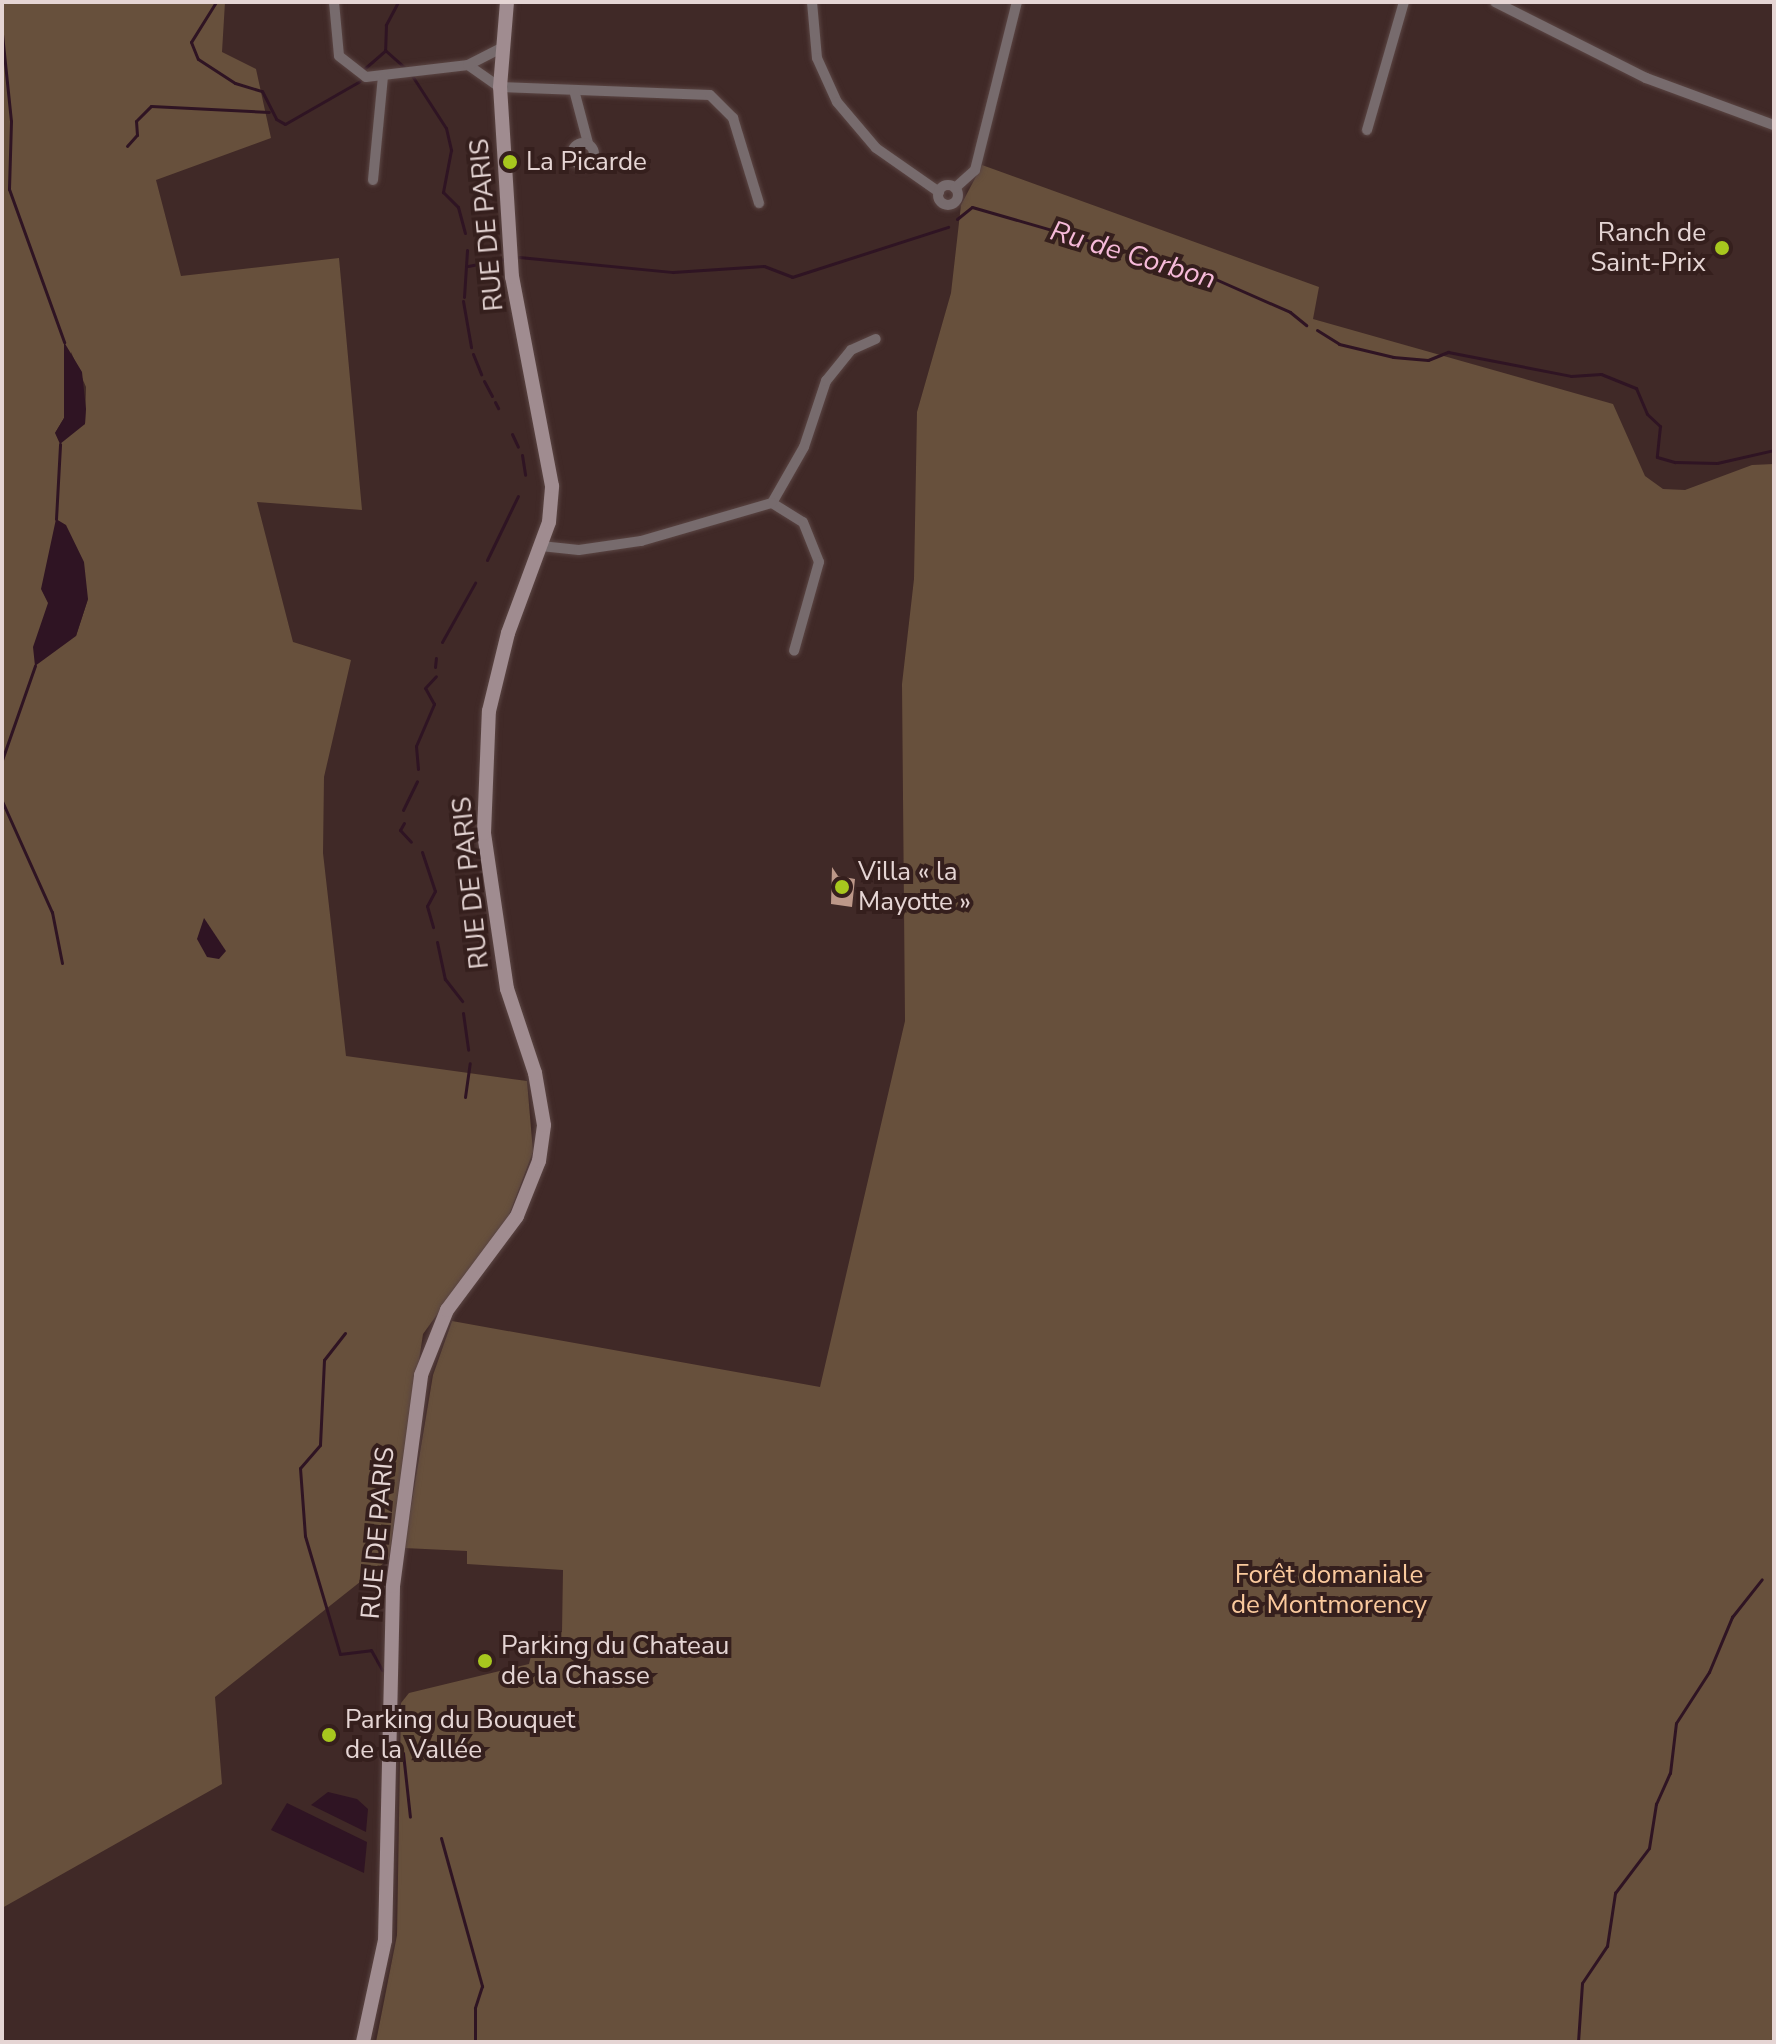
<!DOCTYPE html>
<meta charset="utf-8">
<style>
body{margin:0}
#map{position:relative;width:1776px;height:2044px;overflow:hidden;background:#402927;font-family:"Nunito Sans",sans-serif}
div>[style]{position:absolute}
.green>*{inset:0;background:#67503c}
.water>*{inset:0;background:#2f1423}
.stream>*{height:3px;margin:-1.5px;padding:0 1.5px;transform-origin:1.5px;border-radius:1.5px;background:#2f1423}
.building>*{inset:0;background:#bd9889}
.roads{filter:drop-shadow(0 0 2px #5a4543) drop-shadow(0 0 2px #5a4543)}
.minor>*{height:10px;margin:-5px;padding:0 5px;transform-origin:5px;border-radius:5px;background:#776b6d}
.minor>.ring{margin:-5px;padding:0;box-sizing:content-box;background:none;border:10px solid #776b6d;border-radius:50%}
.secondary>*{height:14px;margin:-7px;padding:0 7px;transform-origin:7px;border-radius:7px;background:#a08c90}
.dots>*{width:22px;height:22px;translate:-50% -50%;box-sizing:border-box;border:4px solid #351f1d;border-radius:50%}
span{translate:-50% -50%;white-space:nowrap;text-align:center;line-height:1.15;-webkit-text-stroke:8px #351f1d;paint-order:stroke}
.poi-label{font-size:26px;color:#e5d5d4}
.left{translate:0 -50%;text-align:left}
.right{translate:-100% -50%;text-align:right}
.street-label{font-size:26px;color:#e5d5d4}
.park-label{font-size:26px;color:#fac99d}
.water-label{font-size:28px;color:#f6bad9;font-style:italic}
.frame{position:absolute;inset:0;border:4px solid #e5d5d4;pointer-events:none}
</style>
<div id="map">
<div class="green">
<i style="clip-path:polygon(evenodd,2px 2px,225px 2px,222px 52px,256px 69px,271px 138px,156px 180px,181px 276px,339px 258px,362px 510px,257px 502px,293px 642px,351px 660px,324px 777px,323px 853px,346px 1056px,527px 1081px,533px 1152px,509px 1215px,423px 1334px,389px 1559px,215px 1697px,222px 1784px,2px 1908px,2px 2px,71px 352px,86px 387px,85px 424px,55px 433px,64px 418px,71px 352px,2px 2px,88px 599px,76px 636px,41px 628px,49px 603px,88px 599px)"></i>
<i style="clip-path:polygon(982px 165px,1319px 287px,1313px 319px,1613px 404px,1645px 476px,1663px 489px,1685px 490px,1752px 465px,1774px 464px,1774px 2042px,376px 2042px,397px 1935px,401px 1703px,409px 1693px,529px 1664px,535px 1640px,562px 1632px,563px 1570px,467px 1564px,467px 1551px,404px 1548px,433px 1375px,452px 1321px,820px 1387px,905px 1021px,902px 684px,914px 579px,917px 412px,951px 293px,961px 205px)"></i>
</div>
<div class="water">
<i style="clip-path:polygon(64px 342px,82px 372px,86px 409px,85px 424px,60px 444px,55px 433px,64px 418px)"></i>
<i style="clip-path:polygon(56px 519px,66px 525px,84px 562px,88px 599px,76px 636px,35px 666px,33px 647px,48px 603px,41px 589px)"></i>
<i style="clip-path:polygon(204px 918px,226px 951px,219px 959px,207px 957px,197px 939px)"></i>
<i style="clip-path:polygon(328px 1792px,357px 1799px,368px 1809px,366px 1832px,311px 1805px)"></i>
<i style="clip-path:polygon(287px 1803px,367px 1842px,364px 1873px,271px 1830px)"></i>
</div>
<div class="stream">
<i style="left:216px;top:2px;width:47px;rotate:122deg"></i>
<i style="left:191px;top:42px;width:18px;rotate:68deg"></i>
<i style="left:198px;top:59px;width:44px;rotate:33deg"></i>
<i style="left:235px;top:83px;width:28px;rotate:17deg"></i>
<i style="left:262px;top:91px;width:31px;rotate:63deg"></i>
<i style="left:276px;top:119px;width:10px;rotate:29deg"></i>
<i style="left:285px;top:124px;width:86px;rotate:-29.8deg"></i>
<i style="left:398px;top:2px;width:26px;rotate:118deg"></i>
<i style="left:386px;top:25px;width:25px;rotate:92deg"></i>
<i style="left:385px;top:50px;width:28px;rotate:42deg"></i>
<i style="left:2px;top:34px;width:87px;rotate:84.1deg"></i>
<i style="left:11px;top:121px;width:68px;rotate:91.7deg"></i>
<i style="left:9px;top:189px;width:163px;rotate:70.2deg"></i>
<i style="left:364px;top:69px;width:28px;rotate:-41deg"></i>
<i style="left:411px;top:74px;width:64px;rotate:57.1deg"></i>
<i style="left:446px;top:128px;width:23px;rotate:77deg"></i>
<i style="left:451px;top:150px;width:43px;rotate:100.8deg"></i>
<i style="left:443px;top:192px;width:21px;rotate:45deg"></i>
<i style="left:458px;top:207px;width:27px;rotate:75deg"></i>
<i style="left:127px;top:146px;width:15px;rotate:-48deg"></i>
<i style="left:137px;top:135px;width:14px;rotate:-94deg"></i>
<i style="left:136px;top:121px;width:21px;rotate:-45deg"></i>
<i style="left:151px;top:106px;width:118px;rotate:2.9deg"></i>
<i style="left:957px;top:219px;width:19px;rotate:-39deg"></i>
<i style="left:972px;top:207px;width:241px;rotate:16.1deg"></i>
<i style="left:1204px;top:274px;width:94px;rotate:23.8deg"></i>
<i style="left:1290px;top:312px;width:21px;rotate:39deg"></i>
<i style="left:519px;top:257px;width:155px;rotate:5.6deg"></i>
<i style="left:673px;top:272px;width:91px;rotate:-3.8deg"></i>
<i style="left:764px;top:266px;width:30px;rotate:21deg"></i>
<i style="left:792px;top:277px;width:164px;rotate:-17.8deg"></i>
<i style="left:468px;top:266px;width:36px;rotate:-11deg"></i>
<i style="left:464px;top:297px;width:47px;rotate:-86.3deg"></i>
<i style="left:463px;top:301px;width:47px;rotate:80.1deg"></i>
<i style="left:1317px;top:330px;width:26px;rotate:32deg"></i>
<i style="left:1339px;top:344px;width:56px;rotate:13.5deg"></i>
<i style="left:1393px;top:357px;width:35px;rotate:5deg"></i>
<i style="left:1428px;top:360px;width:22px;rotate:-22deg"></i>
<i style="left:1448px;top:352px;width:125px;rotate:11deg"></i>
<i style="left:1571px;top:376px;width:30px;rotate:-4deg"></i>
<i style="left:1601px;top:374px;width:38px;rotate:22deg"></i>
<i style="left:1636px;top:388px;width:28px;rotate:67deg"></i>
<i style="left:1647px;top:414px;width:18px;rotate:43deg"></i>
<i style="left:1660px;top:426px;width:31px;rotate:96deg"></i>
<i style="left:1657px;top:457px;width:19px;rotate:16deg"></i>
<i style="left:1675px;top:462px;width:42px;rotate:1.4deg"></i>
<i style="left:1717px;top:463px;width:58px;rotate:-12.8deg"></i>
<i style="left:473px;top:354px;width:22px;rotate:68deg"></i>
<i style="left:484px;top:381px;width:17px;rotate:62deg"></i>
<i style="left:495px;top:402px;width:7px;rotate:63deg"></i>
<i style="left:512px;top:434px;width:14px;rotate:65deg"></i>
<i style="left:522px;top:455px;width:20px;rotate:81deg"></i>
<i style="left:56px;top:519px;width:75px;rotate:-86.9deg"></i>
<i style="left:487px;top:560px;width:71px;rotate:-64.2deg"></i>
<i style="left:442px;top:642px;width:68px;rotate:-60.8deg"></i>
<i style="left:435px;top:667px;width:9px;rotate:-84deg"></i>
<i style="left:2px;top:760px;width:100px;rotate:-70.7deg"></i>
<i style="left:418px;top:769px;width:23px;rotate:-95deg"></i>
<i style="left:416px;top:746px;width:46px;rotate:-66.8deg"></i>
<i style="left:434px;top:704px;width:18px;rotate:-119deg"></i>
<i style="left:425px;top:688px;width:16px;rotate:-47deg"></i>
<i style="left:2px;top:801px;width:122px;rotate:65.8deg"></i>
<i style="left:52px;top:912px;width:52px;rotate:78.9deg"></i>
<i style="left:403px;top:810px;width:32px;rotate:-64deg"></i>
<i style="left:404px;top:823px;width:8px;rotate:120deg"></i>
<i style="left:400px;top:830px;width:16px;rotate:47deg"></i>
<i style="left:422px;top:852px;width:41px;rotate:71.6deg"></i>
<i style="left:435px;top:891px;width:17px;rotate:118deg"></i>
<i style="left:427px;top:906px;width:22px;rotate:74deg"></i>
<i style="left:437px;top:942px;width:38px;rotate:78deg"></i>
<i style="left:445px;top:979px;width:28px;rotate:52deg"></i>
<i style="left:463px;top:1013px;width:37px;rotate:82deg"></i>
<i style="left:465px;top:1097px;width:34px;rotate:-82deg"></i>
<i style="left:345px;top:1333px;width:34px;rotate:128deg"></i>
<i style="left:324px;top:1360px;width:85px;rotate:92.7deg"></i>
<i style="left:320px;top:1445px;width:30px;rotate:131deg"></i>
<i style="left:300px;top:1468px;width:68px;rotate:85.8deg"></i>
<i style="left:305px;top:1536px;width:123px;rotate:73.5deg"></i>
<i style="left:340px;top:1654px;width:31px;rotate:-7deg"></i>
<i style="left:371px;top:1650px;width:23px;rotate:61deg"></i>
<i style="left:403px;top:1753px;width:64px;rotate:83.8deg"></i>
<i style="left:441px;top:1838px;width:154px;rotate:74.5deg"></i>
<i style="left:482px;top:1986px;width:23px;rotate:108deg"></i>
<i style="left:475px;top:2008px;width:34px;rotate:90deg"></i>
<i style="left:1578px;top:2042px;width:59px;rotate:-86.1deg"></i>
<i style="left:1582px;top:1983px;width:45px;rotate:-56deg"></i>
<i style="left:1607px;top:1946px;width:54px;rotate:-81.4deg"></i>
<i style="left:1615px;top:1893px;width:56px;rotate:-52.9deg"></i>
<i style="left:1649px;top:1848px;width:45px;rotate:-81deg"></i>
<i style="left:1656px;top:1804px;width:34px;rotate:-66deg"></i>
<i style="left:1670px;top:1773px;width:50px;rotate:-83.2deg"></i>
<i style="left:1676px;top:1723px;width:61px;rotate:-57.1deg"></i>
<i style="left:1709px;top:1672px;width:60px;rotate:-67.3deg"></i>
<i style="left:1732px;top:1617px;width:48px;rotate:-51.7deg"></i>
</div>
<div class="building">
<i style="clip-path:polygon(832px 867px,838px 876px,855px 879px,852px 907px,831px 904px)"></i>
</div>
<div class="roads">
<div class="minor">
<i style="left:334px;top:2px;width:54px;rotate:84.7deg"></i>
<i style="left:339px;top:56px;width:34px;rotate:38deg"></i>
<i style="left:366px;top:77px;width:103px;rotate:-6.7deg"></i>
<i style="left:468px;top:65px;width:39px;rotate:35deg"></i>
<i style="left:500px;top:87px;width:210px;rotate:2.2deg"></i>
<i style="left:710px;top:95px;width:33px;rotate:45deg"></i>
<i style="left:733px;top:118px;width:89px;rotate:73deg"></i>
<i style="left:812px;top:2px;width:56px;rotate:84.9deg"></i>
<i style="left:817px;top:58px;width:48px;rotate:65.6deg"></i>
<i style="left:837px;top:102px;width:60px;rotate:49.7deg"></i>
<i style="left:876px;top:148px;width:77px;rotate:34.9deg"></i>
<i style="left:1495px;top:2px;width:169px;rotate:26.7deg"></i>
<i style="left:1646px;top:78px;width:136px;rotate:20.2deg"></i>
<i style="left:468px;top:65px;width:38px;rotate:-27deg"></i>
<i style="left:574px;top:90px;width:55px;rotate:75.2deg"></i>
<i style="left:1367px;top:130px;width:133px;rotate:-73.9deg"></i>
<i class="ring" style="left:572px;top:143px;width:12px;height:12px"></i>
<i style="left:373px;top:180px;width:103px;rotate:-84.5deg"></i>
<i class="ring" style="left:938px;top:185px;width:10px;height:10px"></i>
<i style="left:955px;top:188px;width:27px;rotate:-42deg"></i>
<i style="left:975px;top:170px;width:173px;rotate:-76deg"></i>
<i style="left:772px;top:503px;width:64px;rotate:-60.3deg"></i>
<i style="left:804px;top:447px;width:70px;rotate:-71.6deg"></i>
<i style="left:826px;top:381px;width:40px;rotate:-51deg"></i>
<i style="left:851px;top:350px;width:27px;rotate:-24deg"></i>
<i style="left:772px;top:503px;width:36px;rotate:32deg"></i>
<i style="left:803px;top:522px;width:43px;rotate:68.2deg"></i>
<i style="left:819px;top:562px;width:92px;rotate:105.7deg"></i>
<i style="left:541px;top:546px;width:38px;rotate:6deg"></i>
<i style="left:579px;top:550px;width:63px;rotate:-8.3deg"></i>
<i style="left:641px;top:541px;width:136px;rotate:-16.2deg"></i>
</div>
<div class="secondary">
<i style="left:363px;top:2042px;width:104px;rotate:-77.8deg"></i>
<i style="left:385px;top:1940px;width:354px;rotate:-88.7deg"></i>
<i style="left:393px;top:1586px;width:213px;rotate:-82.4deg"></i>
<i style="left:421px;top:1375px;width:70px;rotate:-68.2deg"></i>
<i style="left:447px;top:1310px;width:117px;rotate:-53.3deg"></i>
<i style="left:517px;top:1216px;width:59px;rotate:-68.2deg"></i>
<i style="left:539px;top:1161px;width:36px;rotate:-82deg"></i>
<i style="left:544px;top:1125px;width:53px;rotate:-99.8deg"></i>
<i style="left:535px;top:1073px;width:89px;rotate:-108.4deg"></i>
<i style="left:507px;top:989px;width:158px;rotate:-98.4deg"></i>
<i style="left:484px;top:833px;width:122px;rotate:-87.7deg"></i>
<i style="left:489px;top:711px;width:80px;rotate:-76.3deg"></i>
<i style="left:508px;top:633px;width:118px;rotate:-69.7deg"></i>
<i style="left:549px;top:522px;width:36px;rotate:-85deg"></i>
<i style="left:552px;top:486px;width:213px;rotate:-100.8deg"></i>
<i style="left:512px;top:277px;width:190px;rotate:-93.6deg"></i>
<i style="left:500px;top:87px;width:85px;rotate:-85.3deg"></i>
</div>
</div>
<div class="dots">
<i style="left:510px;top:162px;background:#a7c71e"></i>
<i style="left:1722px;top:248px;background:#a7c71e"></i>
<i style="left:842px;top:887px;background:#a7c71e"></i>
<i style="left:485px;top:1661px;background:#a7c71e"></i>
<i style="left:329px;top:1735px;background:#a7c71e"></i>
</div>
<div class="poi-label">
<span class="left" style="left:526px;top:162px">La Picarde</span>
<span class="right" style="left:1706px;top:248px">Ranch de<br>Saint-Prix</span>
<span class="left" style="left:858px;top:887px">Villa « la<br>Mayotte »</span>
<span class="left" style="left:501px;top:1661px">Parking du Chateau<br>de la Chasse</span>
<span class="left" style="left:345px;top:1735px">Parking du Bouquet<br>de la Vallée</span>
</div>
<div class="street-label">
<span style="left:487px;top:225px;rotate:-95deg">RUE DE PARIS</span>
<span style="left:471px;top:883px;rotate:-96deg">RUE DE PARIS</span>
<span style="left:378px;top:1533px;rotate:-85deg">RUE DE PARIS</span>
</div>
<div class="park-label">
<span style="left:1329px;top:1590px">Forêt domaniale<br>de Montmorency</span>
</div>
<div class="water-label">
<span style="left:1133px;top:255px;rotate:17deg">Ru de Corbon</span>
</div>
<div class="frame"></div>
</div>
